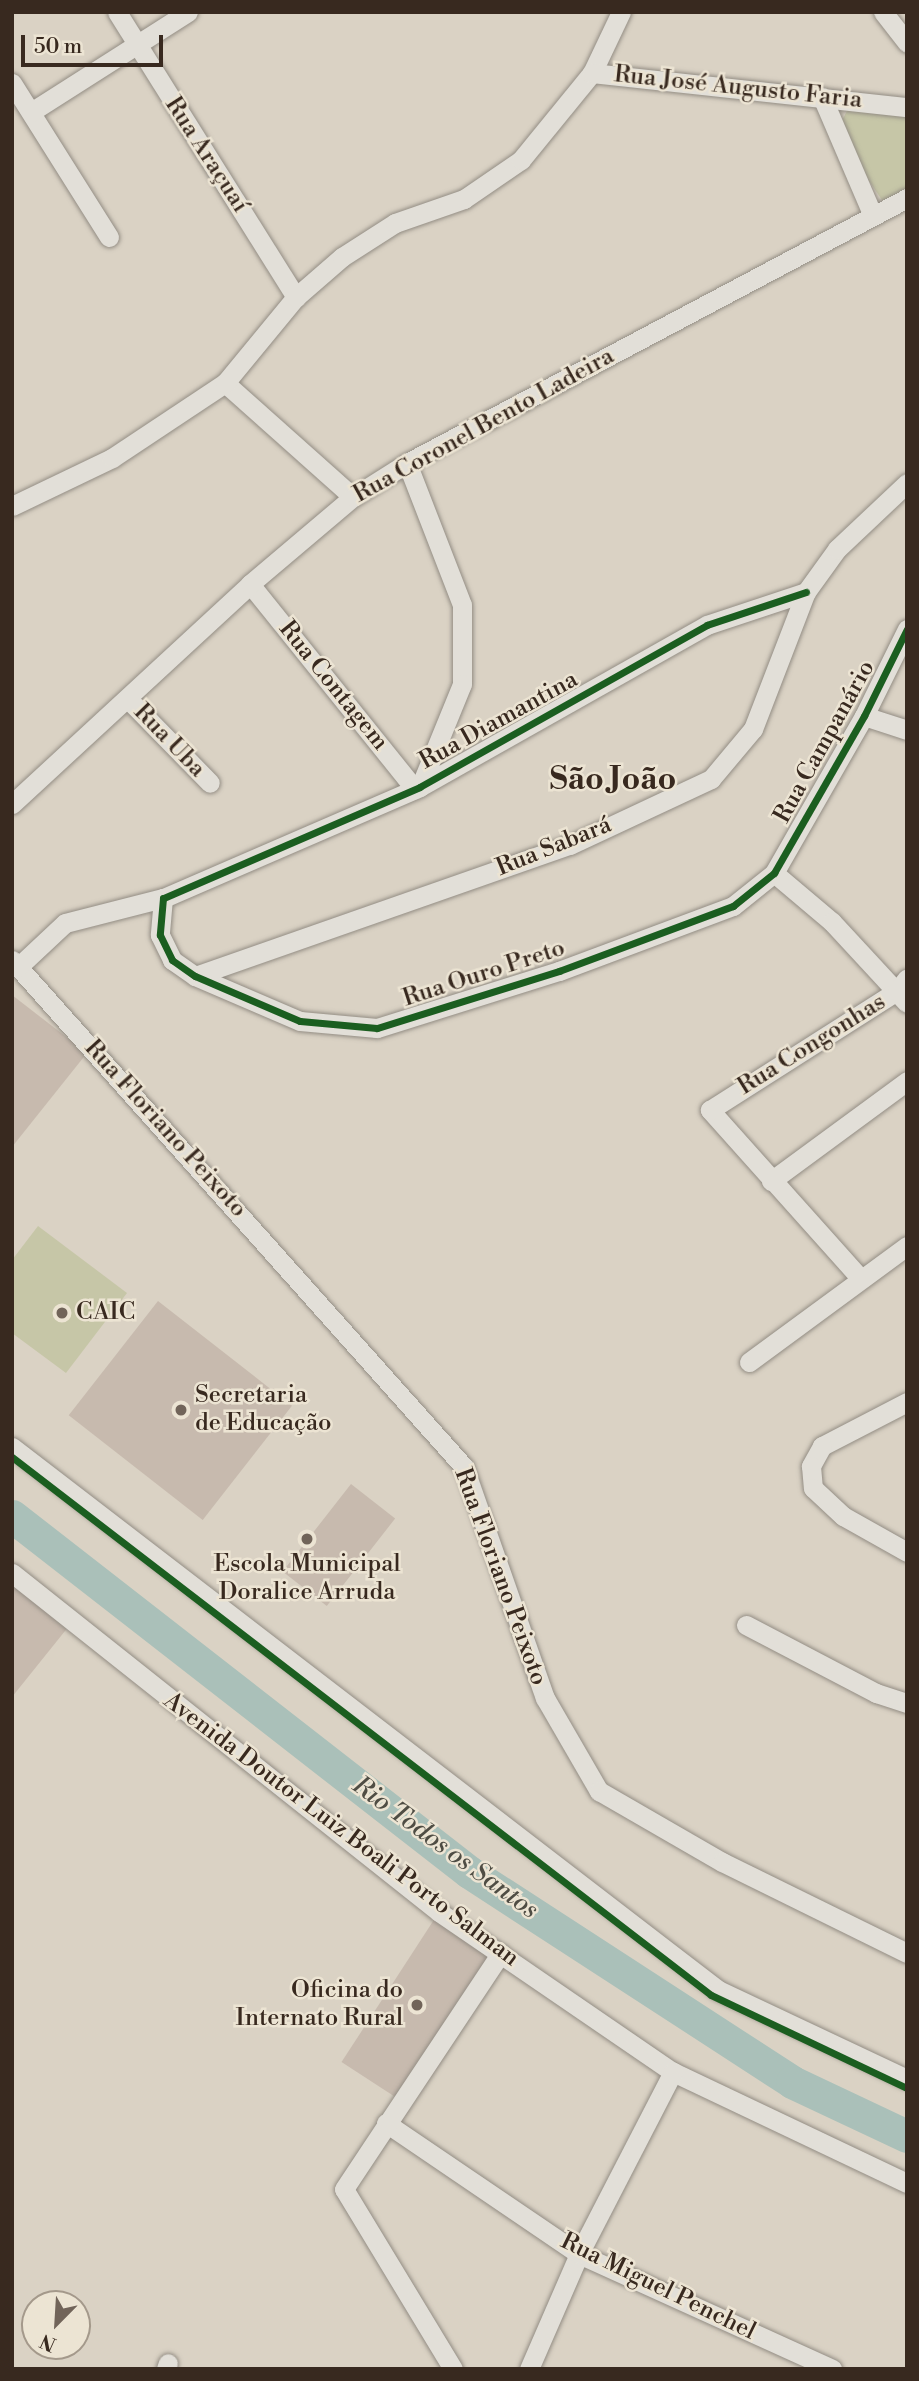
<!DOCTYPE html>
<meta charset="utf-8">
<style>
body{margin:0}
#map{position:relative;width:919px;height:2381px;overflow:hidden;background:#dad2c4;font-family:"Libre Bodoni",serif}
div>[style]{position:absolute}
.green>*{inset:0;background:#c6c6a7}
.river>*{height:33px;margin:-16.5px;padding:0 16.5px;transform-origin:16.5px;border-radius:16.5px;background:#aac0b9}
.building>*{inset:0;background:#c7baae;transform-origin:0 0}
.roads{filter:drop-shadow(0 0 2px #938d84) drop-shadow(0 0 2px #938d84)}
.minor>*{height:19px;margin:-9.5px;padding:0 9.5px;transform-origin:9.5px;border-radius:9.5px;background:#e2dfd8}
.cycleway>*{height:7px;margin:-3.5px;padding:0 3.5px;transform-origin:3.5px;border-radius:3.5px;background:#1b5e20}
.dots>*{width:19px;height:19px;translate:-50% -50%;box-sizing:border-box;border:4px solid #ece4d3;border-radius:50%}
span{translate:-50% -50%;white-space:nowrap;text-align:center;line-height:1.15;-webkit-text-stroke:5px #ece4d3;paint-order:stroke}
.street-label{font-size:24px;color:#38291f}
.poi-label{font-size:24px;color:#38291f}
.left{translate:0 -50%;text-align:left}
.right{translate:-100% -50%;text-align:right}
.water-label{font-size:26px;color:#4f4d44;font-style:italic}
.district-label{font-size:32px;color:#38291f;font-weight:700}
.frame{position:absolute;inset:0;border:14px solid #38291f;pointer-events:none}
.north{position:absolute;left:21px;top:2290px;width:70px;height:70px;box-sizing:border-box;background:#ece4d3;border:2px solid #a4998b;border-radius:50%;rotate:204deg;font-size:19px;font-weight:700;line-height:28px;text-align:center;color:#38291f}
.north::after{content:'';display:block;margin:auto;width:24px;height:32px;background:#716459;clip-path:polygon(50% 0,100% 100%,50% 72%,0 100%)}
.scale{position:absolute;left:21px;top:35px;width:142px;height:32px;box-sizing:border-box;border:4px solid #38291f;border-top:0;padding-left:9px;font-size:21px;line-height:24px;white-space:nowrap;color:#38291f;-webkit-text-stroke:5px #ece4d3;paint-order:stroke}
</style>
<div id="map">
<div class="green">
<i style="clip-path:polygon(848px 109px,907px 114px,907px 192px,884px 203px,836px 132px)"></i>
<i style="clip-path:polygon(38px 1226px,127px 1293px,66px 1373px,12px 1333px,12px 1260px)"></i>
</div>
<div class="river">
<i style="left:12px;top:1516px;width:579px;rotate:37.92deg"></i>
<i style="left:469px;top:1872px;width:385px;rotate:33deg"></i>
<i style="left:792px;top:2082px;width:127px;rotate:25.2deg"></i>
</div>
<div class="building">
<i style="clip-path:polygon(12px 995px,87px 1053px,12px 1147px)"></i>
<i style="left:158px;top:1301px;width:170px;height:145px;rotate:38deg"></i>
<i style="left:351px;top:1484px;width:56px;height:111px;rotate:38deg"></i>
<i style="clip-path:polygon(12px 1577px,69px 1626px,12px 1697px)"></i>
<i style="left:439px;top:1912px;width:71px;height:179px;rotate:33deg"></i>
</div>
<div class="roads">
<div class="minor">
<i style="left:117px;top:12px;width:337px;rotate:57.9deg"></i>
<i style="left:883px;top:12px;width:39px;rotate:52deg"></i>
<i style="left:592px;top:73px;width:68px;rotate:-64.6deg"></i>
<i style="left:12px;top:83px;width:182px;rotate:57.8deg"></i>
<i style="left:822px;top:97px;width:129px;rotate:66.8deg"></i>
<i style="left:31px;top:112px;width:186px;rotate:-32.5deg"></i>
<i style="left:225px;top:383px;width:171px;rotate:41.7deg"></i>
<i style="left:407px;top:463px;width:152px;rotate:68.8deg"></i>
<i style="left:462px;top:605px;width:79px;rotate:90deg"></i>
<i style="left:462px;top:684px;width:111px;rotate:112.2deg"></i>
<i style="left:12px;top:506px;width:111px;rotate:-25.6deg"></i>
<i style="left:112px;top:458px;width:136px;rotate:-33.6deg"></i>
<i style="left:225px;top:383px;width:112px;rotate:-50.5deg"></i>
<i style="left:296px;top:297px;width:61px;rotate:-41deg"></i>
<i style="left:342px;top:257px;width:63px;rotate:-32.7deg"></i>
<i style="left:395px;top:223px;width:73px;rotate:-19.2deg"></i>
<i style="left:464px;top:199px;width:69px;rotate:-34.4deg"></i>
<i style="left:521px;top:160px;width:112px;rotate:-50.8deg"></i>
<i style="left:592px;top:73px;width:317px;rotate:6.2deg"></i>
<i style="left:250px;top:584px;width:263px;rotate:51.2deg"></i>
<i style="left:806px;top:592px;width:104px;rotate:161.6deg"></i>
<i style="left:707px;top:625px;width:330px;rotate:150.6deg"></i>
<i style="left:420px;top:787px;width:280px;rotate:156.6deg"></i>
<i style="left:163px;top:898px;width:37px;rotate:95deg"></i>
<i style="left:160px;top:935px;width:28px;rotate:64deg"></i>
<i style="left:172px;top:960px;width:28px;rotate:35deg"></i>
<i style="left:195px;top:976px;width:114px;rotate:23.2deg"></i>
<i style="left:300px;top:1021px;width:77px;rotate:5.2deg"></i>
<i style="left:377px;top:1028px;width:191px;rotate:-17.4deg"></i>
<i style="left:559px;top:971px;width:186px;rotate:-20.5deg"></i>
<i style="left:733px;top:906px;width:53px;rotate:-38.8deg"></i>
<i style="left:774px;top:873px;width:181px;rotate:-60.2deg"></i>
<i style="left:864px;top:716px;width:97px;rotate:-63.7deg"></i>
<i style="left:128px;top:699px;width:117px;rotate:45.7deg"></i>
<i style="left:864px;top:716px;width:45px;rotate:18deg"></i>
<i style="left:12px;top:804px;width:324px;rotate:-42.7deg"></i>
<i style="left:250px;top:584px;width:135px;rotate:-40.2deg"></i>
<i style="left:353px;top:497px;width:64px;rotate:-32.2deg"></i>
<i style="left:407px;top:463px;width:566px;rotate:-27.92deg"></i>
<i style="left:774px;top:873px;width:76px;rotate:40.2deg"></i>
<i style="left:832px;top:922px;width:110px;rotate:47.2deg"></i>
<i style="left:12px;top:960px;width:679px;rotate:48.28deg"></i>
<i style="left:464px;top:1467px;width:245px;rotate:70.7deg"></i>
<i style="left:545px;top:1698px;width:108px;rotate:59.9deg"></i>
<i style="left:599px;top:1791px;width:142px;rotate:30deg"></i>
<i style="left:722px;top:1862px;width:206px;rotate:26.2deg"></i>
<i style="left:18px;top:967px;width:64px;rotate:-43.1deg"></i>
<i style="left:65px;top:923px;width:101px;rotate:-14.3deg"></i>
<i style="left:195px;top:976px;width:397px;rotate:-19.3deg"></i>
<i style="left:570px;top:845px;width:156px;rotate:-25.1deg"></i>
<i style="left:711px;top:779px;width:65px;rotate:-50deg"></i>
<i style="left:753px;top:729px;width:147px;rotate:-68.9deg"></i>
<i style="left:806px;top:592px;width:53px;rotate:-54.2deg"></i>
<i style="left:837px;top:549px;width:96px;rotate:-43.3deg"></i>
<i style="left:771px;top:1181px;width:169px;rotate:-36.3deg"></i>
<i style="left:861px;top:1279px;width:227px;rotate:-131.8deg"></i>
<i style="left:710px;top:1110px;width:222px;rotate:-32.5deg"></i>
<i style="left:897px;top:991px;width:16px;rotate:-52deg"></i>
<i style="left:749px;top:1362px;width:196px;rotate:-36.3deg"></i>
<i style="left:907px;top:1402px;width:96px;rotate:152.6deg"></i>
<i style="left:822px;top:1446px;width:23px;rotate:119deg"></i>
<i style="left:811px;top:1466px;width:22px;rotate:85deg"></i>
<i style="left:813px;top:1488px;width:41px;rotate:43deg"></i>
<i style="left:843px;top:1516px;width:73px;rotate:29.4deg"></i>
<i style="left:12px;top:1447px;width:891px;rotate:37.56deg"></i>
<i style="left:718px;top:1990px;width:209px;rotate:25.2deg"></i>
<i style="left:12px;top:1573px;width:545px;rotate:38.45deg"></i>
<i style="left:439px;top:1912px;width:283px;rotate:34.4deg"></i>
<i style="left:673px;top:2072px;width:259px;rotate:25.4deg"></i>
<i style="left:746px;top:1625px;width:147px;rotate:27.6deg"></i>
<i style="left:876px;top:1693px;width:33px;rotate:18deg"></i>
<i style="left:386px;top:2123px;width:233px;rotate:34.2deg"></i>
<i style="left:579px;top:2254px;width:278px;rotate:24.4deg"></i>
<i style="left:166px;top:2369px;width:6px;rotate:-72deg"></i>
<i style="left:453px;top:2369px;width:210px;rotate:-121.2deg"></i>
<i style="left:344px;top:2189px;width:283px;rotate:-56.4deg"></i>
<i style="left:529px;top:2369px;width:125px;rotate:-66.5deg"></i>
<i style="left:579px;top:2254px;width:205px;rotate:-62.7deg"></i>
</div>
</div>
<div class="cycleway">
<i style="left:806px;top:592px;width:104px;rotate:161.6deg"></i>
<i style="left:707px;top:625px;width:330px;rotate:150.6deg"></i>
<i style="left:420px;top:787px;width:280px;rotate:156.6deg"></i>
<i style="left:163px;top:898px;width:37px;rotate:95deg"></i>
<i style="left:160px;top:935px;width:28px;rotate:64deg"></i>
<i style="left:172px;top:960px;width:28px;rotate:35deg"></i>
<i style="left:195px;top:976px;width:114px;rotate:23.2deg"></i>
<i style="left:300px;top:1021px;width:77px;rotate:5.2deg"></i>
<i style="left:377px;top:1028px;width:191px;rotate:-17.4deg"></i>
<i style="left:559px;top:971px;width:186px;rotate:-20.5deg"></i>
<i style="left:733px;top:906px;width:53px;rotate:-38.8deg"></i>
<i style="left:774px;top:873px;width:181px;rotate:-60.2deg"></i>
<i style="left:864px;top:716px;width:97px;rotate:-63.7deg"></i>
<i style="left:12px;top:1457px;width:882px;rotate:37.58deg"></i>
<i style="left:711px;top:1995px;width:217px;rotate:25.4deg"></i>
</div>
<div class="dots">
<i style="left:62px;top:1313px;background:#716459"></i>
<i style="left:181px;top:1410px;background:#716459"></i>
<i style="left:307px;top:1539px;background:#716459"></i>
<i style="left:417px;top:2005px;background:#716459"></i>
</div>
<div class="street-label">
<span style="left:738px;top:88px;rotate:6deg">Rua José Augusto Faria</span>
<span style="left:206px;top:155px;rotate:57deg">Rua Araçuaí</span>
<span style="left:484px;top:426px;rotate:-29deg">Rua Coronel Bento Ladeira</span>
<span style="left:333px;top:686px;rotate:51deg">Rua Contagem</span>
<span style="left:499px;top:721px;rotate:-29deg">Rua Diamantina</span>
<span style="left:169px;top:741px;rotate:46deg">Rua Uba</span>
<span style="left:825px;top:742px;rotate:-61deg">Rua Campanário</span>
<span style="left:554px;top:847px;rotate:-22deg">Rua Sabará</span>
<span style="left:484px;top:974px;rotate:-18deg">Rua Ouro Preto</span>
<span style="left:812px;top:1045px;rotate:-32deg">Rua Congonhas</span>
<span style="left:165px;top:1129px;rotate:48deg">Rua Floriano Peixoto</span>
<span style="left:500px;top:1577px;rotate:70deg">Rua Floriano Peixoto</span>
<span style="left:341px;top:1830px;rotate:37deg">Avenida Doutor Luiz Boali Porto Salman</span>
<span style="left:658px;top:2287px;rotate:26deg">Rua Miguel Penchel</span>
</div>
<div class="poi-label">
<span class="left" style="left:76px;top:1313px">CAIC</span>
<span class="left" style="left:195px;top:1410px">Secretaria<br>de Educação</span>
<span style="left:307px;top:1579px">Escola Municipal<br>Doralice Arruda</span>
<span class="right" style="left:403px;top:2005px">Oficina do<br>Internato Rural</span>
</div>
<div class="water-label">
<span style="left:445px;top:1848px;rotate:36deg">Rio Todos os Santos</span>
</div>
<div class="district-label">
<span style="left:613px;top:779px">São João</span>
</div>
<div class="frame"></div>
<div class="north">N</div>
<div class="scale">50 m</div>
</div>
